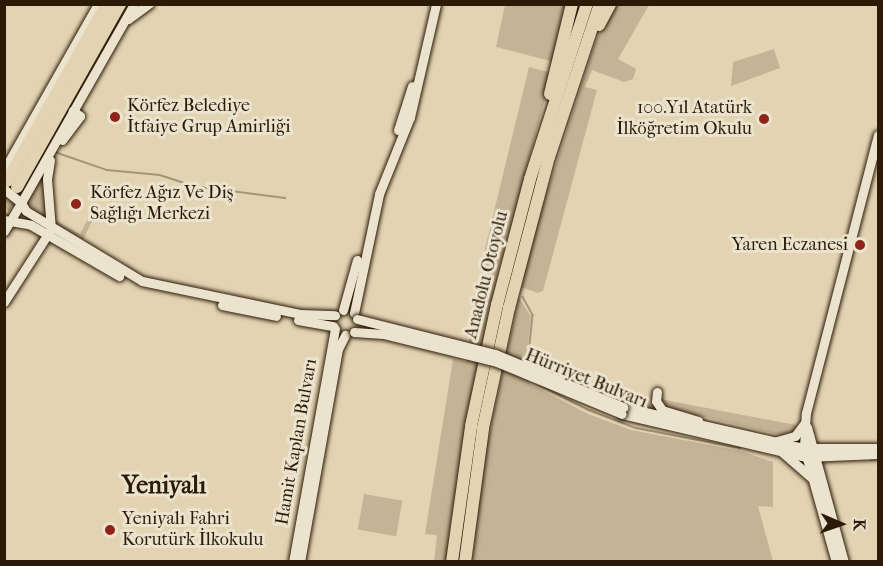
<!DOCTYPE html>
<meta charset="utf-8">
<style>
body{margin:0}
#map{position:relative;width:883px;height:566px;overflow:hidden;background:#e2d4b3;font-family:"IM FELL French Canon",serif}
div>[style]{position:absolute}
.green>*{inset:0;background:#c3b496;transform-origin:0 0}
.stream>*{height:1.5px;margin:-0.75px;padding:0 0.75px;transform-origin:0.75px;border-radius:0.75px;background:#a49578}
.highway-tunnel>*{height:12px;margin-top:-6px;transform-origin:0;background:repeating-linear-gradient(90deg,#bdaf90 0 12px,transparent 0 18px)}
.roads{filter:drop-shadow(0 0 2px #2b1a06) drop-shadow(0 0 2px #2b1a06)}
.secondary>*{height:9px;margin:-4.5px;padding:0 4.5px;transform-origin:4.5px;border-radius:4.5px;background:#ece3ce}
.highway>*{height:12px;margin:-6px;padding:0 6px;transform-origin:6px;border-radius:6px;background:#e2d4b3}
.bridges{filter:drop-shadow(0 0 2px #2b1a06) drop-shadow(0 0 2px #2b1a06)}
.secondary-bridge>*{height:9px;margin:-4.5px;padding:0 4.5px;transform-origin:4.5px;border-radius:4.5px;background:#ece3ce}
.dots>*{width:16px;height:16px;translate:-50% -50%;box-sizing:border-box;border:3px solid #ece3ce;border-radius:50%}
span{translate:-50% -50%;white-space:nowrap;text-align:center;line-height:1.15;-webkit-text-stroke:6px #ece3ce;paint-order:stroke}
.poi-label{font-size:18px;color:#2b1a06}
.left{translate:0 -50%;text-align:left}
.right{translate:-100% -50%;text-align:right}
.street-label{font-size:18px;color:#2b1a06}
.district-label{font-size:24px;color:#2b1a06;font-weight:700}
.frame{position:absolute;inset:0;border:6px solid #2b1a06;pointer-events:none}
.north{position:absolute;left:811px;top:494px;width:60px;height:60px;-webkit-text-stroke:4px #ece3ce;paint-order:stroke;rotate:92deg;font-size:16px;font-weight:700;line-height:24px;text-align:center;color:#2b1a06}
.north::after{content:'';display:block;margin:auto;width:21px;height:27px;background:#2b1a06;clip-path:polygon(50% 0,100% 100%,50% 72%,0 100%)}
</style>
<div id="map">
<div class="green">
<i style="clip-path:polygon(505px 5px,567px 5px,554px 62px,496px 47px)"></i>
<i style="clip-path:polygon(614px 5px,649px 5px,618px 59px,636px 69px,633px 79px,624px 82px,592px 70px,585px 87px,597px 90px,543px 291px,538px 293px,521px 287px,537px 223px,596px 41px)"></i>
<i style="clip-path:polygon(774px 49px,780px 68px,731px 86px,733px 62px)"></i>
<i style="clip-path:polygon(529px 67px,552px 73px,496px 282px,475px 380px,446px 561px,434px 561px,437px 535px,425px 534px,453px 359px,466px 362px,476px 292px,484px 276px,493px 273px,482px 261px)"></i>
<i style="clip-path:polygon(43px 175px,46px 215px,43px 216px,29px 207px,27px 198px)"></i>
<i style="clip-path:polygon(51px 199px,56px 221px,80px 234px,94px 207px,98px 209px,83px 240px,54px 224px)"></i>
<i style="clip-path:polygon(519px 298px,531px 316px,525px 376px,530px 384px,588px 414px,631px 430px,741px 451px,773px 462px,773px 507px,758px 506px,773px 561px,472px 562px,486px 449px)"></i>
<i style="clip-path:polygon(569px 376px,645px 395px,657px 413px,614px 398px)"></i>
<i style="clip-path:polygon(660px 399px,796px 425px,797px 427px,796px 431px,781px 435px,664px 407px)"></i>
<i style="left:364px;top:494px;width:39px;height:36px;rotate:10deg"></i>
</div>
<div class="stream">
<i style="left:55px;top:152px;width:55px;rotate:19.1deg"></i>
<i style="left:107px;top:170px;width:53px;rotate:5.4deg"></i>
<i style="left:160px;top:175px;width:35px;rotate:18deg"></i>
<i style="left:193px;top:186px;width:93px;rotate:7.4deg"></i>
<i style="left:523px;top:297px;width:21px;rotate:61deg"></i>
<i style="left:533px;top:315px;width:49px;rotate:95.8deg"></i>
<i style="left:539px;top:385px;width:56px;rotate:26.6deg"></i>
<i style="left:589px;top:410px;width:50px;rotate:21deg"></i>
<i style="left:636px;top:428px;width:106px;rotate:10.9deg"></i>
<i style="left:871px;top:460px;width:7px;rotate:-8deg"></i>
</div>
<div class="highway-tunnel">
<i style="left:4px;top:208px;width:25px;rotate:-58deg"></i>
</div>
<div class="roads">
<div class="secondary">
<i style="left:134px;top:4px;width:229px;rotate:119.6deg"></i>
<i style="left:21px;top:203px;width:9px;rotate:58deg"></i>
<i style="left:26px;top:211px;width:135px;rotate:31.1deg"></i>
<i style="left:142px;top:281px;width:161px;rotate:11.8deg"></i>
<i style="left:300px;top:314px;width:35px;rotate:2deg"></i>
<i style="left:128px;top:19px;width:26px;rotate:-36deg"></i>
<i style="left:398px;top:130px;width:46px;rotate:-72.3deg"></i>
<i style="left:62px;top:140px;width:30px;rotate:-53deg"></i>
<i style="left:80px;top:116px;width:9px;rotate:-144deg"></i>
<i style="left:4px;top:170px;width:191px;rotate:-60.5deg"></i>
<i style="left:4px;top:189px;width:22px;rotate:39deg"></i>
<i style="left:21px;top:203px;width:33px;rotate:121deg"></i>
<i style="left:4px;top:220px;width:27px;rotate:10deg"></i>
<i style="left:31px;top:225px;width:102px;rotate:30.1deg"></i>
<i style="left:4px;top:302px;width:87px;rotate:-57.2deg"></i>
<i style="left:51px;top:229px;width:50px;rotate:-94.6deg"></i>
<i style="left:47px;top:179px;width:19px;rotate:-81deg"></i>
<i style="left:222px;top:305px;width:55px;rotate:11.5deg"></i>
<i style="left:343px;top:310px;width:52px;rotate:-74.4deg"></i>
<i style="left:354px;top:313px;width:122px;rotate:-78.1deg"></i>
<i style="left:379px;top:194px;width:83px;rotate:-68.1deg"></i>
<i style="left:410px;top:117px;width:116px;rotate:-77deg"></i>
<i style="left:298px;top:320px;width:36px;rotate:10deg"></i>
<i style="left:657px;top:392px;width:9px;rotate:96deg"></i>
<i style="left:656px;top:401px;width:11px;rotate:56deg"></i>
<i style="left:662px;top:410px;width:38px;rotate:17deg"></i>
<i style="left:623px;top:407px;width:186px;rotate:12.8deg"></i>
<i style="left:804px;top:448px;width:74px"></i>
<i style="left:622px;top:414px;width:189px;rotate:13.2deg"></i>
<i style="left:806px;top:457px;width:72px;rotate:-2.4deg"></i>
<i style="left:807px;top:427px;width:140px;rotate:74.7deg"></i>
<i style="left:777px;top:441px;width:19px;rotate:-16deg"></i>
<i style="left:795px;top:436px;width:15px;rotate:-53deg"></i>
<i style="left:782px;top:452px;width:40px;rotate:41deg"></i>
<i style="left:293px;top:562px;width:237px;rotate:-79.8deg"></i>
<i style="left:300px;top:562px;width:216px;rotate:-79.9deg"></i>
<i style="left:338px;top:349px;width:16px;rotate:-63deg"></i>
<i style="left:836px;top:562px;width:118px;rotate:-105.7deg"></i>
<i style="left:804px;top:448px;width:35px;rotate:-87deg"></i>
<i style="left:806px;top:413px;width:287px;rotate:-75.5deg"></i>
</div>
<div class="highway">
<i style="left:599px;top:25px;width:24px;rotate:-62deg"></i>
<i style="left:550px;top:94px;width:93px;rotate:-76.3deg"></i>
<i style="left:7px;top:181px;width:203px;rotate:-60.5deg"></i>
<i style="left:17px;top:187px;width:210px;rotate:-60.6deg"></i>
<i style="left:452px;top:562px;width:137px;rotate:-82deg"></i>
<i style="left:471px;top:426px;width:124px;rotate:-77.9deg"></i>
<i style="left:497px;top:305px;width:130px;rotate:-75.3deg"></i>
<i style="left:530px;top:179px;width:184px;rotate:-72deg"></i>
<i style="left:465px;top:562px;width:135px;rotate:-82.3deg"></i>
<i style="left:483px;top:428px;width:123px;rotate:-77.8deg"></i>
<i style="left:509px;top:308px;width:156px;rotate:-75.2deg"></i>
<i style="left:549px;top:157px;width:161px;rotate:-71.6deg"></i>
</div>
</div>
<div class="bridges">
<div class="secondary-bridge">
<i style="left:357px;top:319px;width:142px;rotate:14.2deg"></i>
<i style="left:495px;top:354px;width:139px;rotate:22.5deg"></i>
<i style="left:354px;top:332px;width:29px;rotate:4deg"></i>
<i style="left:383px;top:334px;width:117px;rotate:13.8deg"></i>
<i style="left:497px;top:362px;width:135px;rotate:22.6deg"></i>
</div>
</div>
<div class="dots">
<i style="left:115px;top:117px;background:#8f2418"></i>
<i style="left:764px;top:119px;background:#8f2418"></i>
<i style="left:76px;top:204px;background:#8f2418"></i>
<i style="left:860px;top:245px;background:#8f2418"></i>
<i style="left:110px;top:530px;background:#8f2418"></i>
</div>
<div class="poi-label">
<span class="left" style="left:127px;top:117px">Körfez Belediye<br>İtfaiye Grup Amirliği</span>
<span class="right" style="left:752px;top:119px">100.Yıl Atatürk<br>İlköğretim Okulu</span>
<span class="left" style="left:90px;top:204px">Körfez Ağız Ve Diş<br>Sağlığı Merkezi</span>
<span class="right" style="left:848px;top:245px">Yaren Eczanesi</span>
<span class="left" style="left:122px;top:530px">Yeniyalı Fahri<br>Korutürk İlkokulu</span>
</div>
<div class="street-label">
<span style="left:487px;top:275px;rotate:-76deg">Anadolu Otoyolu</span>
<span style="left:586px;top:379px;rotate:22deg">Hürriyet Bulvarı</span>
<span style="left:297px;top:442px;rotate:-80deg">Hamit Kaplan Bulvarı</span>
</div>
<div class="district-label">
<span style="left:164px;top:486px">Yeniyalı</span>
</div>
<div class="frame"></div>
<div class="north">K</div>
</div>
